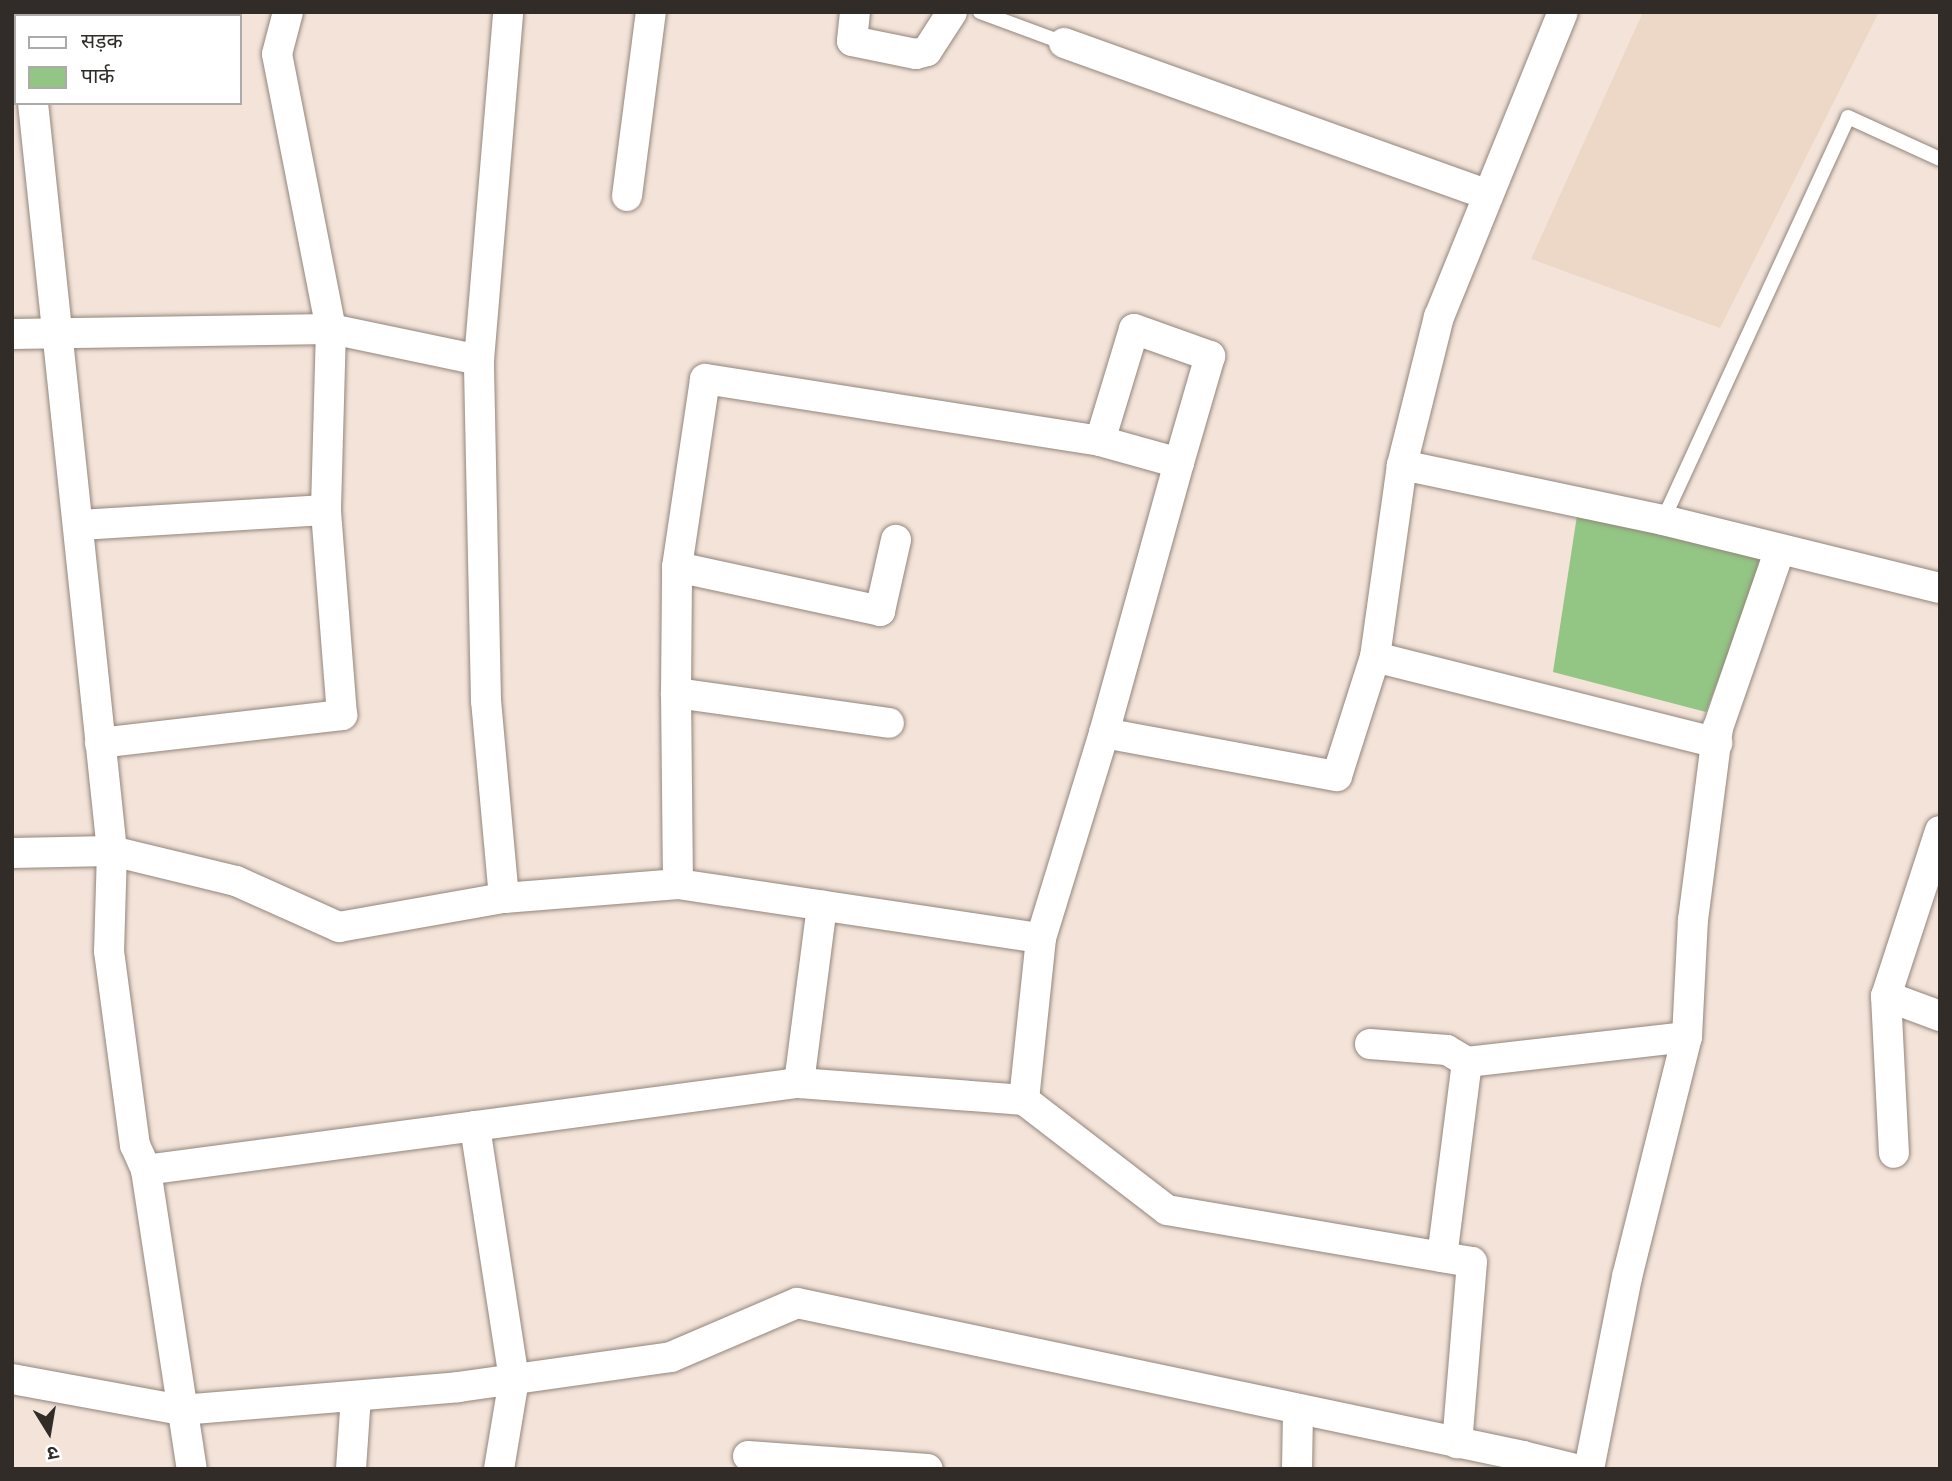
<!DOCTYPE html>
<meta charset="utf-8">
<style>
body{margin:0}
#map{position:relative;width:1952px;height:1481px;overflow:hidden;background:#f3e3d9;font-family:"Libre Baskerville","Noto Sans Devanagari",serif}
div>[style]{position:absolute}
.built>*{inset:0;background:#edd8c8}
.green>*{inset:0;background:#93c584}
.roads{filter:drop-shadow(0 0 2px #93867c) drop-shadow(0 0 2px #93867c)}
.lane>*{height:14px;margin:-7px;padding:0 7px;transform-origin:7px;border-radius:7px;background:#fff}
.street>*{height:30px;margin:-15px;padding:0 15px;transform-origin:15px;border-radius:15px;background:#fff}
span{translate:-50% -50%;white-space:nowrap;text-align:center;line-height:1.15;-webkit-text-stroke:6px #fff;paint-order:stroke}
.frame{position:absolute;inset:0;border:14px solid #322c28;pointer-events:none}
.legend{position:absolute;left:14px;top:14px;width:228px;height:91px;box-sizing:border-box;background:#fff;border:2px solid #adaba9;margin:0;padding:9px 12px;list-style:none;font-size:21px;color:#322c28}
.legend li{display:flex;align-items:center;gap:14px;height:35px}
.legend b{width:35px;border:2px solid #adaba9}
.north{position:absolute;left:14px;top:1397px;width:70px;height:70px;-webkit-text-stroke:5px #fff;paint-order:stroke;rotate:169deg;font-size:19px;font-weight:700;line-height:28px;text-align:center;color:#322c28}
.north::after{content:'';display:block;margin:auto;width:24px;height:32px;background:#322c28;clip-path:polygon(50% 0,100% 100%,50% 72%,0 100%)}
</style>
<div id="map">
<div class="built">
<i style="clip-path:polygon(1643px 12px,1879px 12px,1720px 328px,1531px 259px)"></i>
</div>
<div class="green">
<i style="clip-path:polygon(1578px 509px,1766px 556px,1706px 712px,1553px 672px)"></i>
</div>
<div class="roads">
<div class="lane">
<i style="left:980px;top:12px;width:90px;rotate:20.3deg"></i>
<i style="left:1663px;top:520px;width:443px;rotate:-65.3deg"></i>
<i style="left:1848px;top:117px;width:101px;rotate:24.5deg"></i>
</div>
<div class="street">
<i style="left:24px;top:12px;width:4px;rotate:90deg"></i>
<i style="left:288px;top:12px;width:43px;rotate:104.7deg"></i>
<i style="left:277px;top:54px;width:280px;rotate:78.9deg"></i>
<i style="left:331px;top:329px;width:151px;rotate:11.8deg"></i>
<i style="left:855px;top:12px;width:29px;rotate:96deg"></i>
<i style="left:852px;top:41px;width:65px;rotate:11.5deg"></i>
<i style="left:916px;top:54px;width:11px;rotate:-15deg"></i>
<i style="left:927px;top:51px;width:46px;rotate:-57.3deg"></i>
<i style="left:1064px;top:43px;width:448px;rotate:19.7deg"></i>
<i style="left:33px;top:103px;width:752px;rotate:83.97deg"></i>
<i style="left:112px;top:851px;width:100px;rotate:91.7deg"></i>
<i style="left:109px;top:951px;width:196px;rotate:82.4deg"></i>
<i style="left:135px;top:1145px;width:27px;rotate:66deg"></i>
<i style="left:146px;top:1170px;width:303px;rotate:81.3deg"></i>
<i style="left:627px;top:196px;width:186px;rotate:-82.6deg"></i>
<i style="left:12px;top:334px;width:319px;rotate:-0.9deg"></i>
<i style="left:331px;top:329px;width:181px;rotate:91.6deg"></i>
<i style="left:326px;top:510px;width:248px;rotate:176.5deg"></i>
<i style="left:1402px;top:465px;width:267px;rotate:11.9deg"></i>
<i style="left:1663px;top:520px;width:285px;rotate:13.8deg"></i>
<i style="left:677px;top:567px;width:208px;rotate:12.2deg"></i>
<i style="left:880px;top:611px;width:73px;rotate:-77.3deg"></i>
<i style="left:1375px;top:657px;width:353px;rotate:14.1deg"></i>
<i style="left:676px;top:693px;width:126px;rotate:-89.5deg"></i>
<i style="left:677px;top:567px;width:190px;rotate:-81.5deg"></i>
<i style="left:705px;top:379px;width:400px;rotate:8.9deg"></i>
<i style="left:1100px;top:441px;width:117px;rotate:-73.1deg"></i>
<i style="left:1134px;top:329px;width:81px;rotate:19.6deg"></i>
<i style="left:1210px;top:356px;width:111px;rotate:106.2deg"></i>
<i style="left:1179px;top:463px;width:82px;rotate:-164.4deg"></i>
<i style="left:1104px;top:733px;width:280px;rotate:-74.5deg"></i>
<i style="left:100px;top:743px;width:244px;rotate:-6.6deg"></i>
<i style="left:342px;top:715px;width:206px;rotate:-94.5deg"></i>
<i style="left:1940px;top:831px;width:174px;rotate:108.1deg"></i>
<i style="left:1886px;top:996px;width:58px;rotate:20.3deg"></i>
<i style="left:12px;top:853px;width:100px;rotate:-1.1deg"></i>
<i style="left:112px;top:851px;width:128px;rotate:13.6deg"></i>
<i style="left:236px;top:881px;width:113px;rotate:24.1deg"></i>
<i style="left:339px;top:927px;width:168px;rotate:-10deg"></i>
<i style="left:504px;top:898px;width:175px;rotate:-4.6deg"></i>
<i style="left:678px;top:884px;width:367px;rotate:8.5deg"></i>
<i style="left:1041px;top:938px;width:214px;rotate:-72.9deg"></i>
<i style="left:1104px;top:733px;width:237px;rotate:10.5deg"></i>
<i style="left:1337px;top:776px;width:125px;rotate:-72.3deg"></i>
<i style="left:1375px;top:657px;width:194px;rotate:-82deg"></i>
<i style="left:1402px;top:465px;width:153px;rotate:-76deg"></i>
<i style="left:1439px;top:317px;width:329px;rotate:-67.9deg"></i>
<i style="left:678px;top:884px;width:191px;rotate:-90.6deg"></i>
<i style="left:676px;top:693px;width:215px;rotate:8deg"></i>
<i style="left:504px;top:898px;width:198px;rotate:-95.2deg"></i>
<i style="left:486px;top:701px;width:341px;rotate:-91.2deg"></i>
<i style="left:479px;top:360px;width:349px;rotate:-85.2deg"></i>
<i style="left:1886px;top:996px;width:157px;rotate:87.1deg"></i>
<i style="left:1370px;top:1044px;width:77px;rotate:4.5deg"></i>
<i style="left:1447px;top:1050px;width:23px;rotate:31deg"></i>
<i style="left:1467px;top:1062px;width:221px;rotate:-6.5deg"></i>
<i style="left:799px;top:1083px;width:179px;rotate:-82.6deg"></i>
<i style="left:1024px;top:1100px;width:163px;rotate:-84deg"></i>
<i style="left:146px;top:1170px;width:332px;rotate:-7.6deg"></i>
<i style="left:1442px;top:1257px;width:197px;rotate:-82.7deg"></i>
<i style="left:12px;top:1379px;width:172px;rotate:10.4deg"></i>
<i style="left:181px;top:1410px;width:278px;rotate:-4.7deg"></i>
<i style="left:458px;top:1387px;width:215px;rotate:-8deg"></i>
<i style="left:671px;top:1357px;width:137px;rotate:-23.2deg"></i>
<i style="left:797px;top:1303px;width:742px;rotate:11.9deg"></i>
<i style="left:1523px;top:1456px;width:13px;rotate:94deg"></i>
<i style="left:748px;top:1456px;width:180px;rotate:4.1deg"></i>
<i style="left:1523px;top:1456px;width:54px;rotate:14deg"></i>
<i style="left:351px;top:1469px;width:73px;rotate:-86.1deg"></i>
<i style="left:499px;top:1469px;width:91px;rotate:-80.5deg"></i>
<i style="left:514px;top:1379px;width:256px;rotate:-98.8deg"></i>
<i style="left:475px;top:1126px;width:327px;rotate:-7.6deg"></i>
<i style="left:799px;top:1083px;width:226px;rotate:4.3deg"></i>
<i style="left:1024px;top:1100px;width:180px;rotate:37.6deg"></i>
<i style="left:1167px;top:1210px;width:309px;rotate:9.7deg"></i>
<i style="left:1472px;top:1262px;width:182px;rotate:94.7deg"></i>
<i style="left:1297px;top:1469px;width:59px;rotate:-89deg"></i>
<i style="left:1589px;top:1469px;width:196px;rotate:-78.8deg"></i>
<i style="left:1627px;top:1277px;width:247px;rotate:-76deg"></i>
<i style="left:1687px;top:1037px;width:117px;rotate:-87.1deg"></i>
<i style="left:1693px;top:920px;width:194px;rotate:-82.6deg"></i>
<i style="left:1718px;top:728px;width:189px;rotate:-70.9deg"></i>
</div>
</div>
<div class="frame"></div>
<ul class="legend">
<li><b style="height:9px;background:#fff"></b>सड़क</li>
<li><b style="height:19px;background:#93c584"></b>पार्क</li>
</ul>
<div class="north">उ</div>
</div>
